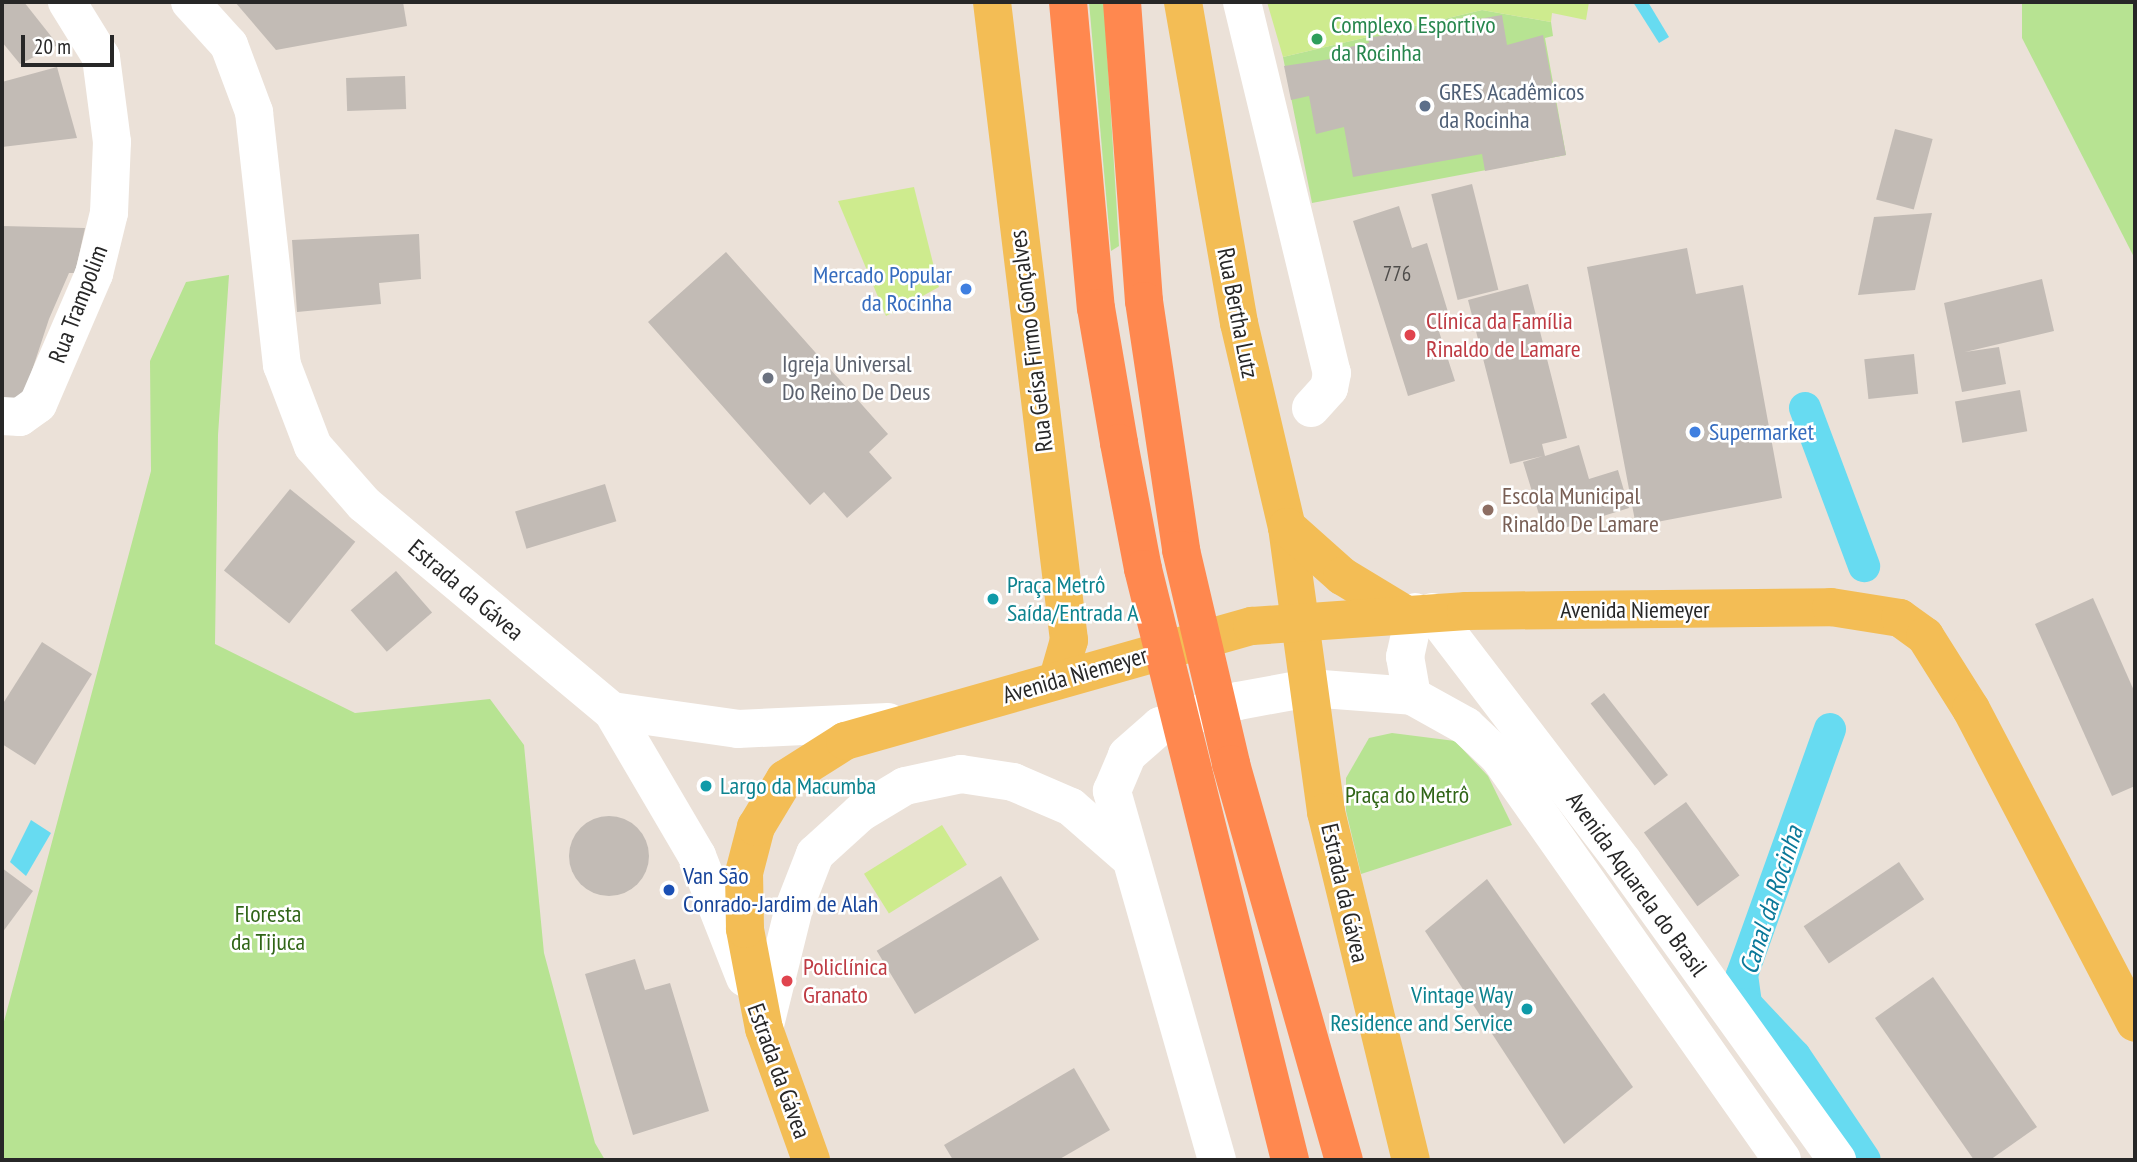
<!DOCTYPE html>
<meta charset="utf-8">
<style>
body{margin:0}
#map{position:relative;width:2137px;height:1162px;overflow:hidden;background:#ebe1d8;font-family:"PT Sans Narrow",sans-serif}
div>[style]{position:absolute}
.green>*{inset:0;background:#b7e392}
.pitch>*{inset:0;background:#ceeb8e;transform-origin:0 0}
.water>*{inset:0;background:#67dbf1}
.canal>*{height:32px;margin:-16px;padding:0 16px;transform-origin:16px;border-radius:16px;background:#67dbf1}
.building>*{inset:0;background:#c2bbb5;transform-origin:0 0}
.round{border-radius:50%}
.minor>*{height:38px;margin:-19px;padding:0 19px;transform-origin:19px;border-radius:19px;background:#fff}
.major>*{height:38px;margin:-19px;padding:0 19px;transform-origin:19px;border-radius:19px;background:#f3bd55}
.highway>*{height:38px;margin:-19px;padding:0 19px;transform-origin:19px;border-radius:19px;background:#ff884f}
.dots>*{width:19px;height:19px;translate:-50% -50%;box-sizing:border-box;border:4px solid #fff;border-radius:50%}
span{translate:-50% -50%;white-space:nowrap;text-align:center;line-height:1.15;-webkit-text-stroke:5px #fff;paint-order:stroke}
.number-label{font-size:21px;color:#4e4c4a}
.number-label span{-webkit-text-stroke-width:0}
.leisure-label{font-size:24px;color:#27864d}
.left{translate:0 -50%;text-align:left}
.service-label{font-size:24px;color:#4e5e75}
.shop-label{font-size:24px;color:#366cbe}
.right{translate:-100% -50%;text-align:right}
.street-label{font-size:24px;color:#272727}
.health-label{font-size:24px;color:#be3a42}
.worship-label{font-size:24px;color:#5b616d}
.education-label{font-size:24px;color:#785e54}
.culture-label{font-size:24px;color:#0d838f}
.park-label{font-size:24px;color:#306517}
.transit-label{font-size:24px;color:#164399}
.water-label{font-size:26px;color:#0a7899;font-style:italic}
.frame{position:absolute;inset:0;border:4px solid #272727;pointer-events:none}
.scale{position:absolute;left:21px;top:35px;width:93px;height:32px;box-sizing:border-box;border:4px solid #272727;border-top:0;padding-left:9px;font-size:21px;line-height:24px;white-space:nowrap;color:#272727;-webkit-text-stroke:5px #fff;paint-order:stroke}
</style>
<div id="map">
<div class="green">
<i style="clip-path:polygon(1089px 2px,1104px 2px,1119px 246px,1111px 251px)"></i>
<i style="clip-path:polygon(2022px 2px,2135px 2px,2135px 259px,2022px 38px)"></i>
<i style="clip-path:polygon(1482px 10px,1551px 22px,1553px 36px,1545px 38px,1566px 155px,1312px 203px,1283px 57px)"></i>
<i style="clip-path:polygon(229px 275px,218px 435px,215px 644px,355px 713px,490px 699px,524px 745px,544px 953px,595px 1143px,605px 1160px,2px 1160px,2px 1029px,151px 471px,150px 361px,186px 282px)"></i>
<i style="clip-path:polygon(1392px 733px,1455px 741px,1488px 776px,1512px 825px,1361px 874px,1346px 811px,1346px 778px,1369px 738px)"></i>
</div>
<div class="pitch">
<i style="clip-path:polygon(1267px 2px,1589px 2px,1586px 20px,1552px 13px,1551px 22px,1482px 10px,1283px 57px)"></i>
<i style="clip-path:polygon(914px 187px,939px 287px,886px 316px,838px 201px)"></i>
<i style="left:942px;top:825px;width:47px;height:92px;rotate:58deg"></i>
</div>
<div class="water">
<i style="clip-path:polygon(1633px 2px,1648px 2px,1669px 37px,1659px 43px)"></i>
<i style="clip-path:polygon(31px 820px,51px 833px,26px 876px,10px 862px)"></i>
</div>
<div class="canal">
<i style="left:1805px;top:408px;width:169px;rotate:69.5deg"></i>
<i style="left:1830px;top:729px;width:261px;rotate:109.7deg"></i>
<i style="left:1742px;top:975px;width:29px;rotate:82deg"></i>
<i style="left:1746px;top:1004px;width:71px;rotate:46.7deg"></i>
<i style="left:1795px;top:1056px;width:125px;rotate:56.1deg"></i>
</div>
<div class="building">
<i style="clip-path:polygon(2px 2px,24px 2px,58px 45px,20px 64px,2px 42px)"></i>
<i style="clip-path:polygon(235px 2px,403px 2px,407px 26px,276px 50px)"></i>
<i style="clip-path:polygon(1502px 15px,1507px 45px,1543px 35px,1566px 155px,1485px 171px,1482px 154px,1353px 177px,1344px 127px,1316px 134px,1309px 96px,1291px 100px,1284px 66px,1337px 58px,1335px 50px,1369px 43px,1368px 38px)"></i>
<i style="clip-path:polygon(57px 67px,77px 138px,2px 147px,2px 82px)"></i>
<i style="left:405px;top:76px;width:33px;height:59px;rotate:88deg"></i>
<i style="left:1895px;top:129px;width:39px;height:73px;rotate:15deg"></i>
<i style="left:1472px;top:184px;width:109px;height:42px;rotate:76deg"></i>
<i style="clip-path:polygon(1399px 206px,1412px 248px,1427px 243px,1448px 312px,1434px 316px,1455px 381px,1408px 396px,1353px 221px)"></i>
<i style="clip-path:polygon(1932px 213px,1915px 290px,1858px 295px,1874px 217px)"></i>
<i style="clip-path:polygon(2px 226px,85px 228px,75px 273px,69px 273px,49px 319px,13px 428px,2px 428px)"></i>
<i style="clip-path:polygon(419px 234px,421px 279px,379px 283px,381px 304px,297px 312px,292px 240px)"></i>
<i style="clip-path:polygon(1687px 248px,1696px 294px,1743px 285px,1782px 498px,1636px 526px,1587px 267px)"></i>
<i style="clip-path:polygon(726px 252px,888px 434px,869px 452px,892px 478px,847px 518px,824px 492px,810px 505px,648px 322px)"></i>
<i style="clip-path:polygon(2042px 279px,2054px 331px,1965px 352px,1999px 347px,2006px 384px,1962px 392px,1944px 303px)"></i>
<i style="clip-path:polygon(1528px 284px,1567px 438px,1542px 444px,1545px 456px,1579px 445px,1589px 479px,1618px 470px,1629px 508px,1545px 534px,1523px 462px,1543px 456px,1510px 464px,1468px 300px)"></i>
<i style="left:1914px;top:354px;width:40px;height:50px;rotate:84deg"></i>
<i style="left:2020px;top:390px;width:42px;height:66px;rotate:80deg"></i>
<i style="left:605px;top:484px;width:39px;height:94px;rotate:73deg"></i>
<i style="left:290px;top:489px;width:84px;height:105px;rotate:39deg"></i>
<i style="left:396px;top:571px;width:55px;height:60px;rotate:49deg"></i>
<i style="clip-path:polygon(2093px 598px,2135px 693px,2135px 786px,2112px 796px,2035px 624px)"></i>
<i style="clip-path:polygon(42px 642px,92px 674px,35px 765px,2px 744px,2px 705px)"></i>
<i style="left:1604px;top:693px;width:104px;height:17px;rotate:52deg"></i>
<i style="left:1686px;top:802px;width:91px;height:52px;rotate:54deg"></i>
<i class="round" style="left:569px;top:816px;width:80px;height:80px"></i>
<i style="left:1899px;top:862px;width:45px;height:115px;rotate:56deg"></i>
<i style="clip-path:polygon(2px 868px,33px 891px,2px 933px)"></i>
<i style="left:1001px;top:876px;width:74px;height:145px;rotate:59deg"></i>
<i style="clip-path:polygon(1487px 879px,1633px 1087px,1564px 1144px,1425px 931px)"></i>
<i style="clip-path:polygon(635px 959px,645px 990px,670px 983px,709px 1111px,633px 1135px,585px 974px)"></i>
<i style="clip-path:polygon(1933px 977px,2037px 1127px,1990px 1160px,1974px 1160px,1875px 1018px)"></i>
<i style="clip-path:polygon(1074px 1068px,1110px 1130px,1058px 1160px,953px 1160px,944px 1145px)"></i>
</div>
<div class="minor">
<i style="left:190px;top:2px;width:58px;rotate:47.8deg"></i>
<i style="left:229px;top:45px;width:72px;rotate:69.5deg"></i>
<i style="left:254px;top:112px;width:255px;rotate:83.7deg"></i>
<i style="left:282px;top:365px;width:87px;rotate:69.1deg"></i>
<i style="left:313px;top:446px;width:77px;rotate:48.7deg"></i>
<i style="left:364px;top:504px;width:323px;rotate:39.9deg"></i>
<i style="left:612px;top:711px;width:168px;rotate:59.6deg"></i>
<i style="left:697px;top:856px;width:131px;rotate:68.5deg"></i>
<i style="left:1242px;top:2px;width:382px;rotate:76.4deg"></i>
<i style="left:1332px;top:373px;width:15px;rotate:101deg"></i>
<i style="left:1329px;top:388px;width:27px;rotate:132deg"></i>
<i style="left:2px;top:416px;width:18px;rotate:3deg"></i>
<i style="left:20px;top:417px;width:22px;rotate:-36deg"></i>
<i style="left:38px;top:404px;width:142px;rotate:-66.7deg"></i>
<i style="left:94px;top:274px;width:63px;rotate:-76.2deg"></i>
<i style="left:109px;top:213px;width:71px;rotate:-87.6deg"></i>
<i style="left:112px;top:142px;width:86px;rotate:-97.4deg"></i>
<i style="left:101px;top:57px;width:65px;rotate:-121.7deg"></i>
<i style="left:1432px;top:612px;width:315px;rotate:52.6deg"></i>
<i style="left:1623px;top:862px;width:367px;rotate:54.3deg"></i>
<i style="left:1412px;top:696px;width:40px;rotate:-100deg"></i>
<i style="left:1405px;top:657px;width:46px;rotate:-77.5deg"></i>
<i style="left:612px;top:711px;width:127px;rotate:8.1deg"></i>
<i style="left:738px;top:729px;width:150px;rotate:-2.7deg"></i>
<i style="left:764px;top:1029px;width:125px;rotate:-76.1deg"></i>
<i style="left:794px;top:908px;width:58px;rotate:-68.7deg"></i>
<i style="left:815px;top:854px;width:61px;rotate:-42.3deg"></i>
<i style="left:860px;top:813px;width:52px;rotate:-31deg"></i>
<i style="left:905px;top:786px;width:57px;rotate:-12.1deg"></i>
<i style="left:961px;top:774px;width:53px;rotate:8.7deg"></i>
<i style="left:1013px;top:782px;width:63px;rotate:23.3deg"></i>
<i style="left:1071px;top:807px;width:73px;rotate:41.1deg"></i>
<i style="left:1217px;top:1160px;width:384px;rotate:-105.9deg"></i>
<i style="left:1112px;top:791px;width:39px;rotate:-67deg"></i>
<i style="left:1127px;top:755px;width:44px;rotate:-41.3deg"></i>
<i style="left:1160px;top:726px;width:82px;rotate:-17.8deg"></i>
<i style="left:1238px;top:701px;width:72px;rotate:-10.4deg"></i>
<i style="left:1309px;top:688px;width:103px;rotate:4.4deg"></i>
<i style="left:1412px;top:696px;width:62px;rotate:29.1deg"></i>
<i style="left:1466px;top:726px;width:45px;rotate:43.2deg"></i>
<i style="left:1499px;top:757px;width:492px;rotate:54.9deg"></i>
</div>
<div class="major">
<i style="left:992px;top:2px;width:643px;rotate:83.12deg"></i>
<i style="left:1069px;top:640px;width:40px;rotate:106deg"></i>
<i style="left:1183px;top:2px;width:326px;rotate:80.1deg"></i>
<i style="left:1239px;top:323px;width:210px;rotate:76.8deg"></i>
<i style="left:1287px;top:527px;width:288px;rotate:82.2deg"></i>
<i style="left:1326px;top:812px;width:358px;rotate:76.3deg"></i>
<i style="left:1287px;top:527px;width:74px;rotate:41.7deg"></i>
<i style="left:1342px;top:576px;width:71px;rotate:31.2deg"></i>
<i style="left:811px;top:1160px;width:139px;rotate:-109.7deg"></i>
<i style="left:764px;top:1029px;width:102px;rotate:-100.8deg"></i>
<i style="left:745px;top:929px;width:56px;rotate:-91deg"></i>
<i style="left:744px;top:873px;width:48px;rotate:-75.4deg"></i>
<i style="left:756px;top:827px;width:56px;rotate:-58.9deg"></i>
<i style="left:785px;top:779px;width:71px;rotate:-32.3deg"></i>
<i style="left:845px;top:741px;width:423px;rotate:-15.8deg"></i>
<i style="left:1252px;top:626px;width:215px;rotate:-4deg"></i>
<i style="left:1466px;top:611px;width:365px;rotate:-0.6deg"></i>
<i style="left:1831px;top:607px;width:70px;rotate:9.1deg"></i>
<i style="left:1900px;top:618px;width:31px;rotate:36deg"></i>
<i style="left:1925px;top:636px;width:86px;rotate:57.8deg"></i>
<i style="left:1971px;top:709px;width:354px;rotate:62.4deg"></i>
</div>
<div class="highway">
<i style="left:1068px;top:2px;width:307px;rotate:84.8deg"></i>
<i style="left:1096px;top:308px;width:137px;rotate:80.3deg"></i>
<i style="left:1119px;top:443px;width:128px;rotate:79.2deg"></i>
<i style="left:1143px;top:569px;width:609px;rotate:76.03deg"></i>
<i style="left:1122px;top:2px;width:300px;rotate:85.8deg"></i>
<i style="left:1144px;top:301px;width:252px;rotate:81.5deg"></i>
<i style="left:1181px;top:550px;width:220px;rotate:76.8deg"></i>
<i style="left:1231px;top:764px;width:412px;rotate:74.1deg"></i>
</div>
<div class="dots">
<i style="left:1317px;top:39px;background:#2e9e5b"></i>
<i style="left:1425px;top:106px;background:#5c6f8a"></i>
<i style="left:966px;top:289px;background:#3f7fe0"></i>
<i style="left:1410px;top:335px;background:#e0444e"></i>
<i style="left:768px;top:378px;background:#6b7280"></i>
<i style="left:1695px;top:432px;background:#3f7fe0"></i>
<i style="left:1488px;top:510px;background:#8d6e63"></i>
<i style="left:993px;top:599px;background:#0f9aa8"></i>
<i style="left:706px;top:786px;background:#0f9aa8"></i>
<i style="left:669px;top:890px;background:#1a4fb4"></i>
<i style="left:787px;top:981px;background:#e0444e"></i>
<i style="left:1527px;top:1009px;background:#0f9aa8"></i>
</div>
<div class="number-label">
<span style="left:1397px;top:274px">776</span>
</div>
<div class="leisure-label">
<span class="left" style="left:1331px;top:39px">Complexo Esportivo<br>da Rocinha</span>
</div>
<div class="service-label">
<span class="left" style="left:1439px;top:106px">GRES Acadêmicos<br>da Rocinha</span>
</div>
<div class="shop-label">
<span class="right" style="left:952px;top:289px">Mercado Popular<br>da Rocinha</span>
<span class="left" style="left:1709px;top:432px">Supermarket</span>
</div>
<div class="street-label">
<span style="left:78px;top:304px;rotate:-69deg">Rua Trampolim</span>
<span style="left:1238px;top:313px;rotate:79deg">Rua Bertha Lutz</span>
<span style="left:1031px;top:341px;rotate:-97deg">Rua Geísa Firmo Gonçalves</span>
<span style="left:466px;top:590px;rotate:40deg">Estrada da Gávea</span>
<span style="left:1635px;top:610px">Avenida Niemeyer</span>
<span style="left:1075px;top:675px;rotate:-16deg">Avenida Niemeyer</span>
<span style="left:1637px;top:884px;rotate:54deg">Avenida Aquarela do Brasil</span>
<span style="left:1345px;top:893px;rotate:77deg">Estrada da Gávea</span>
<span style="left:779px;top:1071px;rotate:70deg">Estrada da Gávea</span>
</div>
<div class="health-label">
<span class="left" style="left:1426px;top:335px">Clínica da Família<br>Rinaldo de Lamare</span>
<span class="left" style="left:803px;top:981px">Policlínica<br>Granato</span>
</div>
<div class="worship-label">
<span class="left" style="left:782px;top:378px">Igreja Universal<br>Do Reino De Deus</span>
</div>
<div class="education-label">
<span class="left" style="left:1502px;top:510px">Escola Municipal<br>Rinaldo De Lamare</span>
</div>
<div class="culture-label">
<span class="left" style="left:1007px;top:599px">Praça Metrô<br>Saída/Entrada A</span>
<span class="left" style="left:720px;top:786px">Largo da Macumba</span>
<span class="right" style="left:1513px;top:1009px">Vintage Way<br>Residence and Service</span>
</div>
<div class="park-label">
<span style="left:1407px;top:795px">Praça do Metrô</span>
<span style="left:268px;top:928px">Floresta<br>da Tijuca</span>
</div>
<div class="transit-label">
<span class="left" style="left:683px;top:890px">Van São<br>Conrado-Jardim de Alah</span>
</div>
<div class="water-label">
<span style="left:1771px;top:900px;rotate:-72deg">Canal da Rocinha</span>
</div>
<div class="frame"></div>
<div class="scale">20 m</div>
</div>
